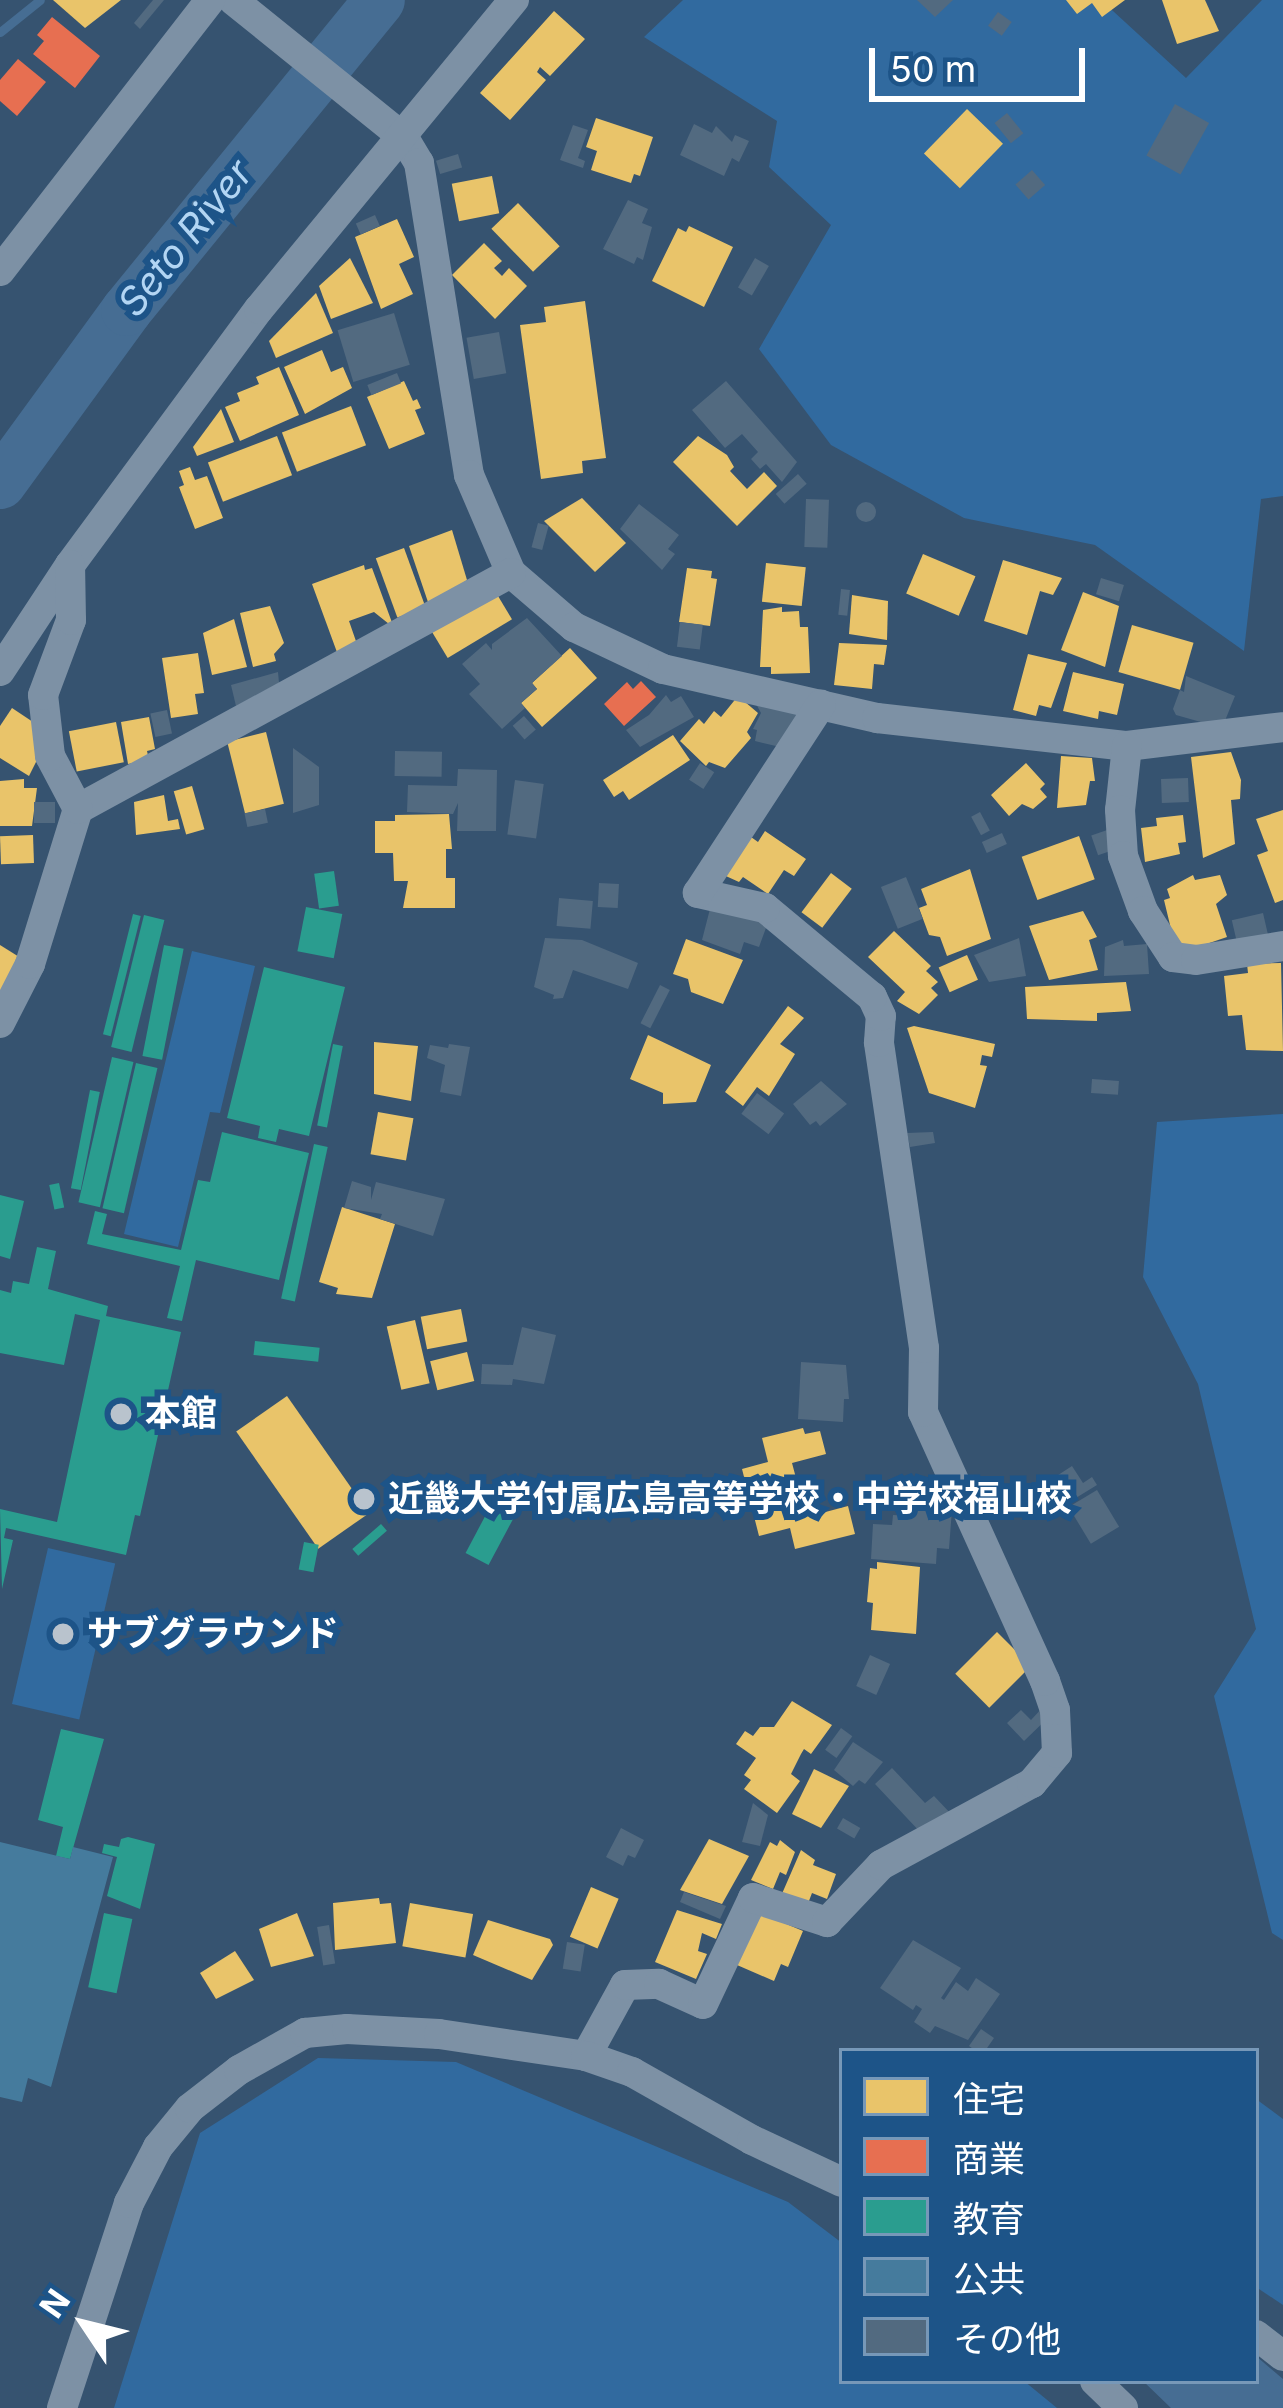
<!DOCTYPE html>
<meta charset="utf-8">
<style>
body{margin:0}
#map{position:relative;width:1283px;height:2408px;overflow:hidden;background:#365370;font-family:Inter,"Noto Sans JP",sans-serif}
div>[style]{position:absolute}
.green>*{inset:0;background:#316a9f;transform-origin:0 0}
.water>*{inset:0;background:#466d93}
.homes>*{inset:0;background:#e9c46a;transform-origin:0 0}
.shops>*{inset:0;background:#e76f51}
.schools>*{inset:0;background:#2a9d8f;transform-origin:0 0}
.public>*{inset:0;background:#457b9d}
.stream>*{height:9px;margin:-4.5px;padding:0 4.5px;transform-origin:4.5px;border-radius:4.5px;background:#466d93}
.river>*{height:51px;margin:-25.5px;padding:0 25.5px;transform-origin:25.5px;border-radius:25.5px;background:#466d93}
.building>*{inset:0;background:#526a80;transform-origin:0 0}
.round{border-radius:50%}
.minor>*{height:30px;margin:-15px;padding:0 15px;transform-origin:15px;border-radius:15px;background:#7d91a5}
.dots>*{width:33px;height:33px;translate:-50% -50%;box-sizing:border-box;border:6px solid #1d5488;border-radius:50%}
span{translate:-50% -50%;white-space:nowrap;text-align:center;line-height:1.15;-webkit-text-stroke:12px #1d5488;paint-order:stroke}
.poi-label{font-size:36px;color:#fff;font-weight:700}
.left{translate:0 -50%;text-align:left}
.water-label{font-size:39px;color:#b2d5f3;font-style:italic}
.legend{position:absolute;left:839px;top:2048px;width:420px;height:336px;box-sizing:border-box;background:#1d5488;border:3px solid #7798b8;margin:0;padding:15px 21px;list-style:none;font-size:36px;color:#fff}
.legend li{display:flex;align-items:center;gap:24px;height:60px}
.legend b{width:60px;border:3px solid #7798b8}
.north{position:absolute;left:24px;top:2264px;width:120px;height:120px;-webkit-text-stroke:9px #1d5488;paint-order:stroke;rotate:305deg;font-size:33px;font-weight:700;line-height:48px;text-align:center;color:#fff}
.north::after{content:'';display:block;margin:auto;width:42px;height:54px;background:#fff;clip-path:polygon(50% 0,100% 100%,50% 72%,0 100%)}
.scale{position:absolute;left:869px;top:48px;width:216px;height:54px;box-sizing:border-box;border:6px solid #fff;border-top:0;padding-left:15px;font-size:36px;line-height:42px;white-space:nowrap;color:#fff;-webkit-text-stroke:9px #1d5488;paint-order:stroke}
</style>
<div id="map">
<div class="green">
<i style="clip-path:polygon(683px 0,1101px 0,1186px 78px,1262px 0,1283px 0,1283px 496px,1261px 499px,1244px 651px,1095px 545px,964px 518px,831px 445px,759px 349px,831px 225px,769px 167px,777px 121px,644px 37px)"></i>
<i style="clip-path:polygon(192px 951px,255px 966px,220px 1113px,210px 1112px,178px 1247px,124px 1234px)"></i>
<i style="clip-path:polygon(1283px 1114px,1283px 1940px,1272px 1933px,1214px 1696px,1256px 1629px,1198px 1384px,1143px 1277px,1157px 1122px)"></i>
<i style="left:48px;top:1548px;width:69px;height:160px;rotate:13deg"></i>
<i style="clip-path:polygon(318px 2058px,456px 2062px,788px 2202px,842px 2243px,842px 2381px,1024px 2381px,1057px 2408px,114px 2408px,200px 2133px)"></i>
<i style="clip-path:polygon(1256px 2099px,1283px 2119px,1283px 2305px,1256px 2287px)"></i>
</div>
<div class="water">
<i style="clip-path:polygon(1256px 2356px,1283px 2379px,1283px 2408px,1171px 2408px,1143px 2381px,1256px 2381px)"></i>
</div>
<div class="homes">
<i style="clip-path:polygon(53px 0,121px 0,85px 28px)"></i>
<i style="clip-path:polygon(1066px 0,1125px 0,1102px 17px,1092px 3px,1077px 14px)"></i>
<i style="clip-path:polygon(1162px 0,1205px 0,1219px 31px,1177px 44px)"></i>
<i style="clip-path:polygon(554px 11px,585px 39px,550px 76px,540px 67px,537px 72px,546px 80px,510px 120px,480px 93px)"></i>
<i style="left:967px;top:109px;width:50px;height:62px;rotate:44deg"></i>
<i style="clip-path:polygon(596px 118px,653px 137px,640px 176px,634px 174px,631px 183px,591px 170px,597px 151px,586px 147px)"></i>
<i style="left:492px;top:176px;width:38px;height:41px;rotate:79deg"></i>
<i style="left:518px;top:203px;width:60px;height:37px;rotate:46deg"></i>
<i style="clip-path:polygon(397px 219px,414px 257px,399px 264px,413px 294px,381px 309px,355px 237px)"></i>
<i style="clip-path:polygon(689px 226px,733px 247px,704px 307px,652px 281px,678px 228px,686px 232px)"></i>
<i style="clip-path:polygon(484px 243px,502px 261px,494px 268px,502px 276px,509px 268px,527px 286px,495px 319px,452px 275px)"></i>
<i style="clip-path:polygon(350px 258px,373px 303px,331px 319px,319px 286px)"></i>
<i style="clip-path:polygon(316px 293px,333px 333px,276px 358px,269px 341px)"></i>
<i style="clip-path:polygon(585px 301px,606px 458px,582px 461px,583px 473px,541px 479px,520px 325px,546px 322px,544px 307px)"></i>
<i style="clip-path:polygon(322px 350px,331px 372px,343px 367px,352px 388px,305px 414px,284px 367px)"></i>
<i style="clip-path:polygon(279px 367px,299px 415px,240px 441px,225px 407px,240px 401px,237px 393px,259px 384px,256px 377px)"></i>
<i style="clip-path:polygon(404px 381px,413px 401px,417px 399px,421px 408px,415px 410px,425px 434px,389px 449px,367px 397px)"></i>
<i style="left:351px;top:406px;width:42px;height:74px;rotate:69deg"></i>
<i style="clip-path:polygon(221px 409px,234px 442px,197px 456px,193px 447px)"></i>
<i style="left:277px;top:436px;width:42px;height:74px;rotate:69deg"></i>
<i style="clip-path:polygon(698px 436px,727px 455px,734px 467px,730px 471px,747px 489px,764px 472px,777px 486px,737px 526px,673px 462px)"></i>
<i style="clip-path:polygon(190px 467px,195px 480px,207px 476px,223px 518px,195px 529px,179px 487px,184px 485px,179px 471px)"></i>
<i style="clip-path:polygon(582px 498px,626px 543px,595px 572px,544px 521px)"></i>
<i style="clip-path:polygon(452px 530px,467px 580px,430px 608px,409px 546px)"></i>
<i style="left:404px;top:548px;width:63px;height:30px;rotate:70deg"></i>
<i style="left:923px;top:554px;width:57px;height:43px;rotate:23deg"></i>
<i style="clip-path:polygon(1003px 560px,1062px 578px,1053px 595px,1040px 591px,1027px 635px,984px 621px)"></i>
<i style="left:766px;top:563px;width:40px;height:39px;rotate:6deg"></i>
<i style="clip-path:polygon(364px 565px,365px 570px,372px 568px,394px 628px,374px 612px,349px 621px,358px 647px,338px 655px,312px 584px)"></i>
<i style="clip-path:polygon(687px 568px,712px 571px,711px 578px,717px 579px,710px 626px,679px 622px)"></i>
<i style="left:495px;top:591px;width:33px;height:75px;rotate:59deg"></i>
<i style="clip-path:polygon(1083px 592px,1119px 606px,1105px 667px,1061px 650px)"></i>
<i style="clip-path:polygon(852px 595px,888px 601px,887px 640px,849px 634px)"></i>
<i style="clip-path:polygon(270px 606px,284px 643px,274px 654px,276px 661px,253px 667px,240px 613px)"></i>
<i style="clip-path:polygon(782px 607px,782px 612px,799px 611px,800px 627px,808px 627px,810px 673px,771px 674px,771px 667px,760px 667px,763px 610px)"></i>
<i style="clip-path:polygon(234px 619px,247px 667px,212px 675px,203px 633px)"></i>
<i style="left:1132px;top:625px;width:64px;height:49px;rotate:16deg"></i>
<i style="clip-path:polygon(839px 643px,887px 645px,884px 665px,874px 664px,872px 689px,834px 685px)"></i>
<i style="clip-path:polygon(570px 648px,597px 678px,542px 727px,521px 703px,537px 689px,532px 683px)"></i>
<i style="clip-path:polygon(198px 653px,204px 693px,195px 694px,198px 714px,171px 718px,162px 658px)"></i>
<i style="clip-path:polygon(1028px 654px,1067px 663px,1051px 708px,1039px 705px,1036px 716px,1013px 710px)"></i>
<i style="clip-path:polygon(1073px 672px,1124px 684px,1117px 715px,1099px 711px,1098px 719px,1063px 711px)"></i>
<i style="clip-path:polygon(738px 696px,758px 713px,747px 732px,751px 738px,725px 768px,709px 762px,706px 766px,680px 741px,699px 719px,704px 724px,714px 711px,721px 717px)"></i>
<i style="clip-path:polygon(12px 708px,33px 722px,41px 752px,29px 776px,0 758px,0 726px)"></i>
<i style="clip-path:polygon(149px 717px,155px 749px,147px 751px,149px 760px,128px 764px,121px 722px)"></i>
<i style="left:116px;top:722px;width:41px;height:48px;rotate:79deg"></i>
<i style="left:266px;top:732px;width:74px;height:40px;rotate:76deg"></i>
<i style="clip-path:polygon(673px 735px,690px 760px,629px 800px,623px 791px,614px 797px,603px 780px)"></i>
<i style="clip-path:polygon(1231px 752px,1241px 780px,1240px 799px,1231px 800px,1235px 844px,1203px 858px,1191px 757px)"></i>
<i style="clip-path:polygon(1061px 756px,1092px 758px,1095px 781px,1090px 781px,1086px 805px,1057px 808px)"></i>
<i style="clip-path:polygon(1026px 763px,1045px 784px,1040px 789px,1047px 797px,1033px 809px,1022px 804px,1009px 816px,991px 795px)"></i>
<i style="clip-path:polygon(24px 779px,24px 788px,37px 788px,32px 826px,0 826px,0 781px)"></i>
<i style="left:192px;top:786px;width:45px;height:19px;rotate:74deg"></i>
<i style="clip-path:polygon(164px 795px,168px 821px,178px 819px,180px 829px,136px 835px,134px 802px)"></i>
<i style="clip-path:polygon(1283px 810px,1283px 900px,1275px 903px,1257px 855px,1268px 851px,1256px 819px)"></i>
<i style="clip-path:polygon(449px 814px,452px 849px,446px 849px,446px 878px,455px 878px,455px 908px,403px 908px,408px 881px,394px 881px,393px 853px,375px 853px,375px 821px,395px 821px,395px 815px)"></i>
<i style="clip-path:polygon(1183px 815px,1186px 842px,1178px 843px,1180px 854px,1145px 862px,1141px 828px,1157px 826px,1156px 818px)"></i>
<i style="clip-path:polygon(765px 831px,806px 859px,794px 876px,784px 870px,768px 894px,743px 877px,739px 882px,717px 872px,751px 837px,758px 842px)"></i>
<i style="left:33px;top:835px;width:28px;height:33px;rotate:88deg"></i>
<i style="left:1079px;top:836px;width:46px;height:61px;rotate:70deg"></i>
<i style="clip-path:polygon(970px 869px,991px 939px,947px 956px,940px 937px,929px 935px,919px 908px,927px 905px,921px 889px)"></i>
<i style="left:831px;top:873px;width:26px;height:49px;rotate:37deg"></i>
<i style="clip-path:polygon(1193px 875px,1195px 880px,1220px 875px,1227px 895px,1216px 904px,1227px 937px,1177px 954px,1164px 900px,1170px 898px,1167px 889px)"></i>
<i style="clip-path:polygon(1083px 911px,1097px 937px,1089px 940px,1098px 970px,1049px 980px,1029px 926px)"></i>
<i style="clip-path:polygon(894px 931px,931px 966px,926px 971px,938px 982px,931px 988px,938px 995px,919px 1014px,897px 1001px,905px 992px,868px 957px)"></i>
<i style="clip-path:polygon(686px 939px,743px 960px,723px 1004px,691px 992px,688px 979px,673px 974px)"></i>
<i style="clip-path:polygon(0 945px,24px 960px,4px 992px,0 990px)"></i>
<i style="left:967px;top:955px;width:27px;height:31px;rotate:66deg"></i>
<i style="clip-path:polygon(1281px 963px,1283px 1051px,1246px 1050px,1242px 1015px,1228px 1016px,1224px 976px,1248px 973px,1247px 964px)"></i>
<i style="clip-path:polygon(1126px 982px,1131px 1011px,1097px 1013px,1097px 1021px,1027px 1019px,1025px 987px)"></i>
<i style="clip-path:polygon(788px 1006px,804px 1018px,780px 1044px,795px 1054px,769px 1096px,757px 1087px,743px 1106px,725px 1092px)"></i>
<i style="clip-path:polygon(914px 1026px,995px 1044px,992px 1057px,982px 1055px,980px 1065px,987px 1066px,975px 1108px,929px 1093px,907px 1028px)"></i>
<i style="clip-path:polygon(648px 1035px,711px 1065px,696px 1102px,663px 1104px,663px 1093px,630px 1079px)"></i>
<i style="clip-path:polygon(374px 1042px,418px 1046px,411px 1101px,374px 1094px)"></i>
<i style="left:378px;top:1112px;width:36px;height:43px;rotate:10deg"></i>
<i style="clip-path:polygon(342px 1207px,395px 1224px,372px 1298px,336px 1294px,338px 1288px,319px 1282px)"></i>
<i style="left:461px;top:1309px;width:33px;height:41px;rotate:79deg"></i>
<i style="left:415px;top:1320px;width:65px;height:29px;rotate:77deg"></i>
<i style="left:467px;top:1352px;width:30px;height:38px;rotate:76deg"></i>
<i style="left:287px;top:1396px;width:143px;height:62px;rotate:55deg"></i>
<i style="clip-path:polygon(803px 1428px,805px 1434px,820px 1431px,826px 1454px,792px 1463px,800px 1493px,811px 1490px,818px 1514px,848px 1506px,855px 1534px,795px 1549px,790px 1528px,759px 1536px,742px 1469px,768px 1462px,762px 1438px)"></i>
<i style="clip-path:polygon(877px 1562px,920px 1567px,916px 1634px,871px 1630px,873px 1603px,867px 1602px,870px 1568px,877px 1569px)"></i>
<i style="left:997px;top:1632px;width:48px;height:59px;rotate:45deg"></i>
<i style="clip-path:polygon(792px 1701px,832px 1725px,811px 1754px,804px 1749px,801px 1754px,791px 1774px,800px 1781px,777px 1813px,744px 1789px,751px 1780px,744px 1775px,756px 1758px,736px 1744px,745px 1731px,753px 1736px,760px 1727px,774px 1727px)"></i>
<i style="clip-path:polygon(814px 1769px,849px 1786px,821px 1828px,792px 1814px)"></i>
<i style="clip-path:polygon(709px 1839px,749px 1856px,722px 1904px,680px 1890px)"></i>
<i style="clip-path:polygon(780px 1840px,795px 1852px,786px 1875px,780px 1872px,773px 1889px,751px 1880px,770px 1842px,777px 1846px)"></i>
<i style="clip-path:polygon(801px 1850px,815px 1860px,813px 1865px,836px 1874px,827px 1899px,812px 1893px,807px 1906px,781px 1896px)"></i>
<i style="left:591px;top:1887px;width:30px;height:54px;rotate:23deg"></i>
<i style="clip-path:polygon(379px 1898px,380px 1904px,391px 1903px,396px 1943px,335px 1950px,333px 1903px)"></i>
<i style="left:410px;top:1903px;width:64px;height:44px;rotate:10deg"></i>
<i style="clip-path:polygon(677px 1910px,722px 1924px,716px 1939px,702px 1933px,698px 1951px,707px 1954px,696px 1979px,655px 1962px)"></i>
<i style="clip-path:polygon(297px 1913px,314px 1956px,271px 1967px,259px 1929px)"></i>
<i style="clip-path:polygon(760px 1913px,803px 1931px,788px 1967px,781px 1964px,774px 1981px,737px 1965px)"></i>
<i style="clip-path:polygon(488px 1920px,550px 1939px,553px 1945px,532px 1980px,473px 1955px)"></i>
<i style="clip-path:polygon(235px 1951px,254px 1980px,216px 1999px,200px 1973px)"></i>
</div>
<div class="shops">
<i style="clip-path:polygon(52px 17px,100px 56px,75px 88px,33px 54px,44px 41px,37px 35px)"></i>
<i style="clip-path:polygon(18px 59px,46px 82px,17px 116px,0 101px,0 80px)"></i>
<i style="clip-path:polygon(641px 681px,656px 697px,624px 726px,604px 704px,627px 682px,633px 689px)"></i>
</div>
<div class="schools">
<i style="left:334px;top:871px;width:35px;height:20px;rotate:82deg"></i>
<i style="left:306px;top:907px;width:37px;height:45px;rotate:11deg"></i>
<i style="left:133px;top:914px;width:8px;height:124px;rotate:14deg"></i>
<i style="left:144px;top:915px;width:21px;height:136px;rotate:14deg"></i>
<i style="left:164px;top:945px;width:20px;height:113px;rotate:11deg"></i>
<i style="clip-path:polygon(264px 967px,345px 987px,309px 1136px,279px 1129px,276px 1142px,258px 1138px,260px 1126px,227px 1118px)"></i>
<i style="left:333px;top:1044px;width:10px;height:83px;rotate:11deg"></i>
<i style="left:112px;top:1057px;width:22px;height:149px;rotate:13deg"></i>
<i style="left:136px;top:1063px;width:22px;height:149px;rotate:13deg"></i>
<i style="left:90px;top:1090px;width:10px;height:100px;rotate:11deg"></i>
<i style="clip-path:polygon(222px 1132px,309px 1153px,279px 1280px,196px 1260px,182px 1321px,167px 1318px,180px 1266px,87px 1244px,95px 1211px,107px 1214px,102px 1234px,181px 1250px,198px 1180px,210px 1182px)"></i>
<i style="left:314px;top:1144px;width:14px;height:158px;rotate:12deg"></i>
<i style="left:59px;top:1183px;width:25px;height:10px;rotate:78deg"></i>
<i style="clip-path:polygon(0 1195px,24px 1201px,10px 1259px,0 1256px)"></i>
<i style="clip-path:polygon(37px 1247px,56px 1251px,48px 1289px,108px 1306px,106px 1316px,181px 1332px,140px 1516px,135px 1515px,126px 1555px,6px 1528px,4px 1538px,13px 1540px,2px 1589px,0 1509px,57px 1522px,100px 1320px,75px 1314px,64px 1365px,0 1353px,0 1290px,11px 1293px,13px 1281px,29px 1284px)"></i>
<i style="left:255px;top:1341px;width:65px;height:14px;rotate:6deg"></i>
<i style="left:490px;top:1507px;width:26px;height:52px;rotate:28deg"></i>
<i style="left:381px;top:1524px;width:9px;height:38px;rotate:49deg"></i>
<i style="left:304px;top:1542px;width:15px;height:28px;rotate:11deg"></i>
<i style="clip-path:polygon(61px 1729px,104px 1739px,70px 1859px,56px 1856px,63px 1827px,38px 1820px)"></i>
<i style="clip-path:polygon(128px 1837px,155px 1844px,140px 1909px,107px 1896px,117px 1857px,102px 1853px,104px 1844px,119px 1847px,121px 1839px)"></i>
<i style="left:104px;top:1913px;width:29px;height:76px;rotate:12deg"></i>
</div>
<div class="public">
<i style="clip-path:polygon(0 1842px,70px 1859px,73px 1847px,113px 1857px,51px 2087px,28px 2078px,22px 2102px,0 2097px)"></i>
</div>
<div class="stream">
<i style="left:0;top:32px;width:51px;rotate:-38.7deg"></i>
</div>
<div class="river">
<i style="left:0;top:483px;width:214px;rotate:-53.9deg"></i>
<i style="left:126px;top:310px;width:400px;rotate:-50.8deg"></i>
</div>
<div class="building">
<i style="clip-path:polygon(153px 0,164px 0,140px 29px,134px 23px)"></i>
<i style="clip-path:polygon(917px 0,953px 0,935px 17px)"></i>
<i style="left:998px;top:12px;width:17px;height:17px;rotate:36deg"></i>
<i style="left:1175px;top:104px;width:39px;height:59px;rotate:29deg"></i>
<i style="left:1007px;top:113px;width:26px;height:16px;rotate:51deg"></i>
<i style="clip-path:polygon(694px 124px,712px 133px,716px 126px,732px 142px,735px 135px,749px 141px,739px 162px,732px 158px,724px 176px,680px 155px)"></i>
<i style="clip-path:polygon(573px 125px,588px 130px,578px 158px,585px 161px,583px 168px,560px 160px)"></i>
<i style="left:458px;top:154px;width:14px;height:23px;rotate:73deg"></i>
<i style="left:1032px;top:170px;width:20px;height:22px;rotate:49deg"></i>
<i style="clip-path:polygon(628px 200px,648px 209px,642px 223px,652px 227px,643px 260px,637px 257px,634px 264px,603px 249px)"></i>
<i style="left:375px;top:215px;width:12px;height:21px;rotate:66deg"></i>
<i style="left:755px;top:258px;width:16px;height:34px;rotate:30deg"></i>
<i style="left:394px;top:313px;width:54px;height:59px;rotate:73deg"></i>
<i style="left:499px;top:332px;width:42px;height:33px;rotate:80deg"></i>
<i style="left:397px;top:373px;width:11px;height:32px;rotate:68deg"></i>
<i style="clip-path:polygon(726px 381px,797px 462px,782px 482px,766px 464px,760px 469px,751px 459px,758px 452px,742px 434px,725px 448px,692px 410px)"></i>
<i style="left:798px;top:474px;width:13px;height:30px;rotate:48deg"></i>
<i style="left:806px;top:499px;width:23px;height:48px;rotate:2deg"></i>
<i class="round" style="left:856px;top:502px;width:20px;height:20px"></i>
<i style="clip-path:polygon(639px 504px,679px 535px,668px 549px,675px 554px,662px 570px,620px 529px)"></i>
<i style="left:538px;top:523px;width:11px;height:25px;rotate:15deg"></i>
<i style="left:1101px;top:578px;width:24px;height:17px;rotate:17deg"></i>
<i style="left:841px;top:589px;width:9px;height:26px;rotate:6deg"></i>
<i style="clip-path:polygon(527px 618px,562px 656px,532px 683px,537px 689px,521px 703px,525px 708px,502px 729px,469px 694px,480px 684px,462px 664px,486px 643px,492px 650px,492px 644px)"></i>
<i style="left:680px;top:622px;width:23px;height:25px;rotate:7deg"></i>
<i style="clip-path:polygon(278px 672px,279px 683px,236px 706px,231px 685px)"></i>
<i style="clip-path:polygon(1186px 676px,1235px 696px,1222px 728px,1176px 715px,1173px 709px,1180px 690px,1184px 692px)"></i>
<i style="clip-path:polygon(666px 695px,671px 702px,681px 696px,694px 717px,640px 747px,626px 730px,649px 715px)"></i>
<i style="clip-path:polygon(755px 702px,799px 713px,780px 747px,755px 741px,757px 730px,753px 729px,761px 713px)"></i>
<i style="left:167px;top:710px;width:24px;height:17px;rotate:78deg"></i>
<i style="left:524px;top:716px;width:18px;height:15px;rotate:49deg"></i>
<i style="clip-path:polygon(293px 748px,319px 767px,319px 805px,293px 813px)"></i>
<i style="left:395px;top:751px;width:47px;height:25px;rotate:1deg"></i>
<i style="left:700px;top:763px;width:17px;height:20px;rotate:33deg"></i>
<i style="clip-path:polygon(458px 769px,497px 770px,496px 831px,457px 831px,458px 803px,453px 814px,407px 812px,408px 785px,457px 786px)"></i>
<i style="left:1188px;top:778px;width:24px;height:27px;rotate:88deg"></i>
<i style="left:515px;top:780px;width:29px;height:55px;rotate:8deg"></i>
<i style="left:34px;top:802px;width:21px;height:21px"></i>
<i style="left:265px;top:809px;width:14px;height:21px;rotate:78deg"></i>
<i style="left:980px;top:812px;width:21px;height:10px;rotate:62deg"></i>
<i style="left:1113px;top:828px;width:21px;height:23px;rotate:71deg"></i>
<i style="left:1002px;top:833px;width:12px;height:22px;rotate:66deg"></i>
<i style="left:906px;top:877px;width:45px;height:27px;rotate:68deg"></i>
<i style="left:599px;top:883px;width:20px;height:24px;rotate:3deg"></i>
<i style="left:559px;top:898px;width:34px;height:28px;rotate:5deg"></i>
<i style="clip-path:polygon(711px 905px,770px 917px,759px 947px,744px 942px,740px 954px,702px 940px)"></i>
<i style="left:1263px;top:913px;width:23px;height:32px;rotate:77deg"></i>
<i style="clip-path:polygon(545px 938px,582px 940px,638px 963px,628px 989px,573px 970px,563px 998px,553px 999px,554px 995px,534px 987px)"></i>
<i style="clip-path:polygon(1019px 938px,1026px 976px,989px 982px,974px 955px)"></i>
<i style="clip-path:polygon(1123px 940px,1124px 946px,1147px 944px,1149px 974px,1104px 976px,1105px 947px)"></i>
<i style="left:660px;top:985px;width:11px;height:43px;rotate:27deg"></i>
<i style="clip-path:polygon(449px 1044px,470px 1047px,461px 1096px,440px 1092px,445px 1065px,427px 1058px,430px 1045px,448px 1048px)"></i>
<i style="left:1092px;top:1079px;width:27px;height:14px;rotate:4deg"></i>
<i style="clip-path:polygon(821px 1081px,847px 1104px,820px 1126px,816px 1121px,810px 1125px,793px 1104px)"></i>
<i style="left:757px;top:1093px;width:34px;height:26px;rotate:37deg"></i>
<i style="clip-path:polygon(933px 1132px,935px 1143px,910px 1147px,907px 1133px)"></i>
<i style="clip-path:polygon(352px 1181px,371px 1187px,371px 1200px,376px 1182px,445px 1199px,433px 1236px,380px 1219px,382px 1214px,344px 1208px)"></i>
<i style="clip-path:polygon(522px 1327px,556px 1335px,544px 1384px,513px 1379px,512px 1385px,481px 1384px,482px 1364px,513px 1365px)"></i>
<i style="clip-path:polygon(801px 1362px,846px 1365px,849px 1399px,844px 1399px,843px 1422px,798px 1419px)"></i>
<i style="clip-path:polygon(1072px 1466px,1083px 1483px,1092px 1477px,1097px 1485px,1066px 1504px,1052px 1479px)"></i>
<i style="left:1097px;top:1490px;width:43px;height:33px;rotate:59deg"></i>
<i style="clip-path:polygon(910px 1506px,952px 1509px,949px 1549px,937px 1548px,936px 1564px,871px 1559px,873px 1524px,892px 1525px,893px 1515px,909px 1516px)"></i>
<i style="left:870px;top:1655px;width:22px;height:34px;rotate:24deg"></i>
<i style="clip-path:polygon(1044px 1706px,1052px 1714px,1024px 1741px,1007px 1723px,1021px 1710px,1031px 1720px)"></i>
<i style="left:841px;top:1728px;width:14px;height:27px;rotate:36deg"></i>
<i style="clip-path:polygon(853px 1742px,883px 1762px,865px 1784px,859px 1780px,853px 1786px,834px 1770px)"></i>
<i style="clip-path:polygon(892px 1768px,925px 1803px,934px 1796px,953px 1816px,922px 1834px,875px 1784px)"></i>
<i style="clip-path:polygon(753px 1803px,768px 1815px,760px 1846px,742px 1842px)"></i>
<i style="left:843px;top:1818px;width:20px;height:12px;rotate:30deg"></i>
<i style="clip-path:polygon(621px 1828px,644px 1840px,635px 1858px,628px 1855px,623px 1866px,606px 1857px)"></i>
<i style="clip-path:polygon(684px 1892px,726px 1906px,720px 1919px,680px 1902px)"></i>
<i style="left:329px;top:1925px;width:39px;height:12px;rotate:81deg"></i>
<i style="clip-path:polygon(913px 1940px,961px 1968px,941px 1998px,944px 2000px,956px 1982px,968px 1991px,976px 1978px,1000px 1994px,968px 2040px,935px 2026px,930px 2033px,914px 2022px,922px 2009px,916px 2005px,913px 2010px,880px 1988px)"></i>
<i style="left:567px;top:1942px;width:18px;height:27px;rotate:9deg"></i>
<i style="clip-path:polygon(981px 2029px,994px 2038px,985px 2051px,976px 2051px,969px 2046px)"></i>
</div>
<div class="minor">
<i style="left:233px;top:0;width:220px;rotate:38.9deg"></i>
<i style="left:404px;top:138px;width:29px;rotate:59deg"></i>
<i style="left:419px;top:163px;width:316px;rotate:80.9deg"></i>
<i style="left:469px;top:475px;width:107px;rotate:66.8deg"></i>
<i style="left:511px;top:573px;width:83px;rotate:40.6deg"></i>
<i style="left:574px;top:627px;width:98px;rotate:25.3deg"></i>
<i style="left:663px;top:669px;width:220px;rotate:12.9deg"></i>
<i style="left:877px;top:718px;width:252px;rotate:6.4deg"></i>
<i style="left:1127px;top:746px;width:157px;rotate:-6.9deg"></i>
<i style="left:0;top:271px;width:343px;rotate:-52.2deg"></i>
<i style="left:0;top:671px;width:127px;rotate:-56.6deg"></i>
<i style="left:70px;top:565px;width:318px;rotate:-53.6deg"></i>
<i style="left:259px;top:309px;width:401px;rotate:-50.5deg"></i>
<i style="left:1127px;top:746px;width:64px;rotate:96.2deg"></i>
<i style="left:1120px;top:810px;width:46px;rotate:86.3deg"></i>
<i style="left:1123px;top:856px;width:59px;rotate:70deg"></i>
<i style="left:1143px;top:911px;width:55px;rotate:56.9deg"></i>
<i style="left:1173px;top:957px;width:23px;rotate:7deg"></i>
<i style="left:1196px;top:960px;width:88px;rotate:-9.1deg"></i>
<i style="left:78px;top:809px;width:493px;rotate:-28.6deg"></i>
<i style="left:0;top:1023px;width:66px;rotate:-63deg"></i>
<i style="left:30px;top:964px;width:162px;rotate:-72.8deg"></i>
<i style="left:78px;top:809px;width:60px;rotate:-117.8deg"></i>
<i style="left:50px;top:756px;width:61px;rotate:-96.5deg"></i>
<i style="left:43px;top:695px;width:80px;rotate:-69.5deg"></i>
<i style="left:71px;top:620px;width:55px;rotate:-91deg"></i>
<i style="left:586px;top:2056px;width:81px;rotate:-61.2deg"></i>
<i style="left:625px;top:1985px;width:34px;rotate:-2deg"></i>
<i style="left:659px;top:1984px;width:48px;rotate:24.4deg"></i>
<i style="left:703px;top:2004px;width:117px;rotate:-64.7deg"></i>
<i style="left:753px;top:1898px;width:78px;rotate:18deg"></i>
<i style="left:827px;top:1922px;width:79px;rotate:-46.5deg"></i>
<i style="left:881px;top:1865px;width:172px;rotate:-28.5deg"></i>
<i style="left:1032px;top:1783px;width:39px;rotate:-50deg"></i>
<i style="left:1057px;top:1753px;width:43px;rotate:-92.7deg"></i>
<i style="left:1055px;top:1710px;width:31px;rotate:-109deg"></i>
<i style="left:1045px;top:1681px;width:295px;rotate:-114.4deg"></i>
<i style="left:923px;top:1412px;width:64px;rotate:-89.1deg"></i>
<i style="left:924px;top:1348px;width:309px;rotate:-98.4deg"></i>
<i style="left:879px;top:1042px;width:26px;rotate:-86deg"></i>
<i style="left:881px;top:1016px;width:21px;rotate:-115deg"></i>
<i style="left:872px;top:997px;width:139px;rotate:-140.2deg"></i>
<i style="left:765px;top:908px;width:69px;rotate:-167.4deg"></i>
<i style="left:698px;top:893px;width:225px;rotate:-56.9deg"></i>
<i style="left:1256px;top:2335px;width:34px;rotate:38deg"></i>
<i style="left:1095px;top:2381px;width:39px;rotate:44deg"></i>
<i style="left:62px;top:2408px;width:216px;rotate:-71.9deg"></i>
<i style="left:129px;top:2203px;width:63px;rotate:-62.6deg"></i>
<i style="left:158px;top:2147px;width:50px;rotate:-50.6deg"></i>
<i style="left:190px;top:2108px;width:62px;rotate:-37.8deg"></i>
<i style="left:239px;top:2070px;width:76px;rotate:-29.3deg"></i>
<i style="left:305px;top:2033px;width:42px;rotate:-5.4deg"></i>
<i style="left:347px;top:2029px;width:92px;rotate:3.1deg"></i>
<i style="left:439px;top:2034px;width:149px;rotate:8.5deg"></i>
<i style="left:586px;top:2056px;width:49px;rotate:19.2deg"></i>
<i style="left:632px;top:2072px;width:138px;rotate:29.5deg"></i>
<i style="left:752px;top:2140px;width:99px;rotate:25deg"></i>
</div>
<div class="dots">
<i style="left:121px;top:1414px;background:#b9c3cd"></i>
<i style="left:364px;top:1499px;background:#b9c3cd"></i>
<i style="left:63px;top:1634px;background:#b9c3cd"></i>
</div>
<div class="poi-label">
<span class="left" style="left:145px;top:1414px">本館</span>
<span class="left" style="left:388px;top:1499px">近畿大学付属広島高等学校・中学校福山校</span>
<span class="left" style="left:87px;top:1634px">サブグラウンド</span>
</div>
<div class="water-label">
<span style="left:185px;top:238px;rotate:-51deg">Seto River</span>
</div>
<ul class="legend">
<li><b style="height:33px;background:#e9c46a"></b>住宅</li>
<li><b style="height:33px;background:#e76f51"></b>商業</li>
<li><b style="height:33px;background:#2a9d8f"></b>教育</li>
<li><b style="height:33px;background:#457b9d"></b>公共</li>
<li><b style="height:33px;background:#526a80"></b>その他</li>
</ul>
<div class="north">N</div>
<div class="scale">50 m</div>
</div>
